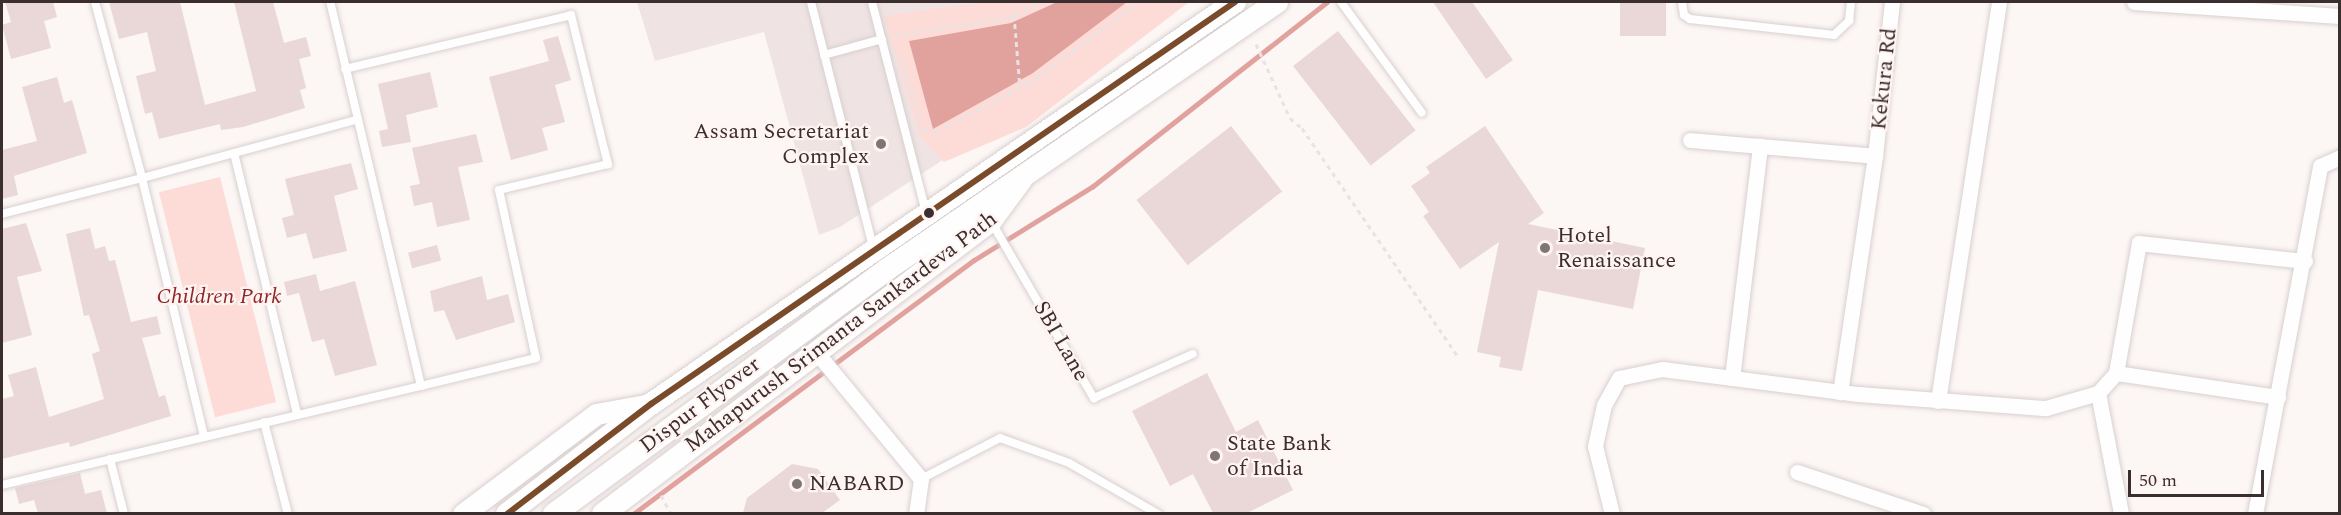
<!DOCTYPE html>
<style>
body{margin:0}
#map{position:relative;width:2341px;height:515px;overflow:hidden;background:#fcf6f5;font-family:Spectral,serif}
div>[style]{position:absolute}
.built>*{inset:0;background:#efe4e3}
.green>*{inset:0;background:#fddcd8;transform-origin:0 0}
.water>*{inset:0;background:#e1a29e}
.stream>*{height:5px;margin:-2.5px;padding:0 2.5px;transform-origin:2.5px;border-radius:2.5px;background:#e1a29e}
.building>*{inset:0;background:#e9d8d7;transform-origin:0 0}
.path>*{height:3px;margin-top:-1.5px;transform-origin:0;background:repeating-linear-gradient(90deg,#e5e3e3 0 4.5px,transparent 0 9px)}
.roads{filter:drop-shadow(0 0 2px #d8d0cf) drop-shadow(0 0 2px #d8d0cf)}
.lane>*{height:8px;margin:-4px;padding:0 4px;transform-origin:4px;border-radius:4px;background:#fffefe}
.street>*{height:15px;margin:-7.5px;padding:0 7.5px;transform-origin:7.5px;border-radius:7.5px;background:#fffefe}
.secondary>*{height:21px;margin:-10.5px;padding:0 10.5px;transform-origin:10.5px;border-radius:10.5px;background:#fffefe}
.primary>*{height:22px;margin:-11px;padding:0 11px;transform-origin:11px;border-radius:11px;background:#fffefe}
.bus-1>*{height:6px;margin:-3px;padding:0 3px;transform-origin:3px;border-radius:3px;background:#7a4b2a}
.dots>*{width:16px;height:16px;translate:-50% -50%;box-sizing:border-box;border:3px solid #fff4f2;border-radius:50%}
span{translate:-50% -50%;white-space:nowrap;text-align:center;line-height:1.15;-webkit-text-stroke:4.5px #fff4f2;paint-order:stroke}
.street-label{font-size:22px;color:#3a2f2e}
.poi-label{font-size:22px;color:#3a2f2e}
.right{translate:-100% -50%;text-align:right}
.left{translate:0 -50%;text-align:left}
.park-label{font-size:22px;color:#8f2628;font-style:italic}
.frame{position:absolute;inset:0;border:3px solid #3a2f2e;pointer-events:none}
.scale{position:absolute;left:2128px;top:470px;width:136px;height:27px;box-sizing:border-box;border:3px solid #3a2f2e;border-top:0;padding-left:8px;font-size:18px;line-height:21px;white-space:nowrap;color:#3a2f2e;-webkit-text-stroke:4px #fff4f2;paint-order:stroke}
</style>
<div id="map">
<div class="built">
<i style="clip-path:polygon(637px 2px,1185px 2px,840px 227px,819px 235px,764px 32px,655px 61px)"></i>
</div>
<div class="green">
<i style="clip-path:polygon(983px 2px,1189px 2px,1026px 127px,944px 162px,919px 135px,884px 16px)"></i>
<i style="left:220px;top:177px;width:232px;height:63px;rotate:76deg"></i>
</div>
<div class="water">
<i style="clip-path:polygon(1057px 2px,1127px 2px,1033px 73px,933px 129px,909px 41px,1011px 23px)"></i>
</div>
<div class="stream">
<i style="left:633px;top:514px;width:425px;rotate:-36.7deg"></i>
<i style="left:974px;top:260px;width:140px;rotate:-31.9deg"></i>
<i style="left:1093px;top:186px;width:298px;rotate:-38.2deg"></i>
</div>
<div class="building">
<i style="clip-path:polygon(5px 2px,53px 2px,57px 17px,44px 21px,51px 48px,11px 59px,2px 25px,11px 22px)"></i>
<i style="clip-path:polygon(109px 2px,180px 2px,205px 105px,256px 91px,234px 2px,273px 2px,284px 43px,306px 37px,311px 56px,299px 59px,306px 88px,300px 90px,305px 108px,243px 127px,221px 130px,220px 124px,159px 139px,152px 112px,145px 114px,136px 76px,156px 71px,147px 32px,119px 39px)"></i>
<i style="clip-path:polygon(1433px 2px,1472px 2px,1513px 60px,1486px 79px)"></i>
<i style="left:1620px;top:2px;width:46px;height:34px"></i>
<i style="left:1338px;top:31px;width:126px;height:57px;rotate:52deg"></i>
<i style="clip-path:polygon(558px 36px,571px 80px,555px 85px,565px 122px,542px 128px,548px 150px,511px 160px,489px 77px,549px 61px,543px 40px)"></i>
<i style="clip-path:polygon(430px 72px,438px 107px,406px 115px,411px 142px,382px 147px,379px 131px,388px 129px,378px 84px)"></i>
<i style="clip-path:polygon(57px 77px,64px 103px,72px 100px,87px 153px,14px 176px,18px 195px,2px 199px,2px 150px,37px 141px,22px 87px)"></i>
<i style="left:1231px;top:126px;width:83px;height:120px;rotate:52deg"></i>
<i style="clip-path:polygon(1485px 126px,1544px 213px,1528px 224px,1645px 248px,1633px 309px,1538px 290px,1522px 371px,1499px 367px,1501px 357px,1477px 352px,1499px 242px,1460px 269px,1423px 216px,1429px 212px,1411px 186px,1430px 173px,1426px 167px)"></i>
<i style="clip-path:polygon(476px 134px,483px 162px,458px 167px,470px 220px,437px 227px,432px 202px,414px 206px,410px 186px,420px 184px,412px 148px)"></i>
<i style="clip-path:polygon(351px 163px,358px 189px,334px 196px,347px 251px,313px 259px,306px 233px,287px 238px,282px 218px,294px 215px,285px 179px)"></i>
<i style="clip-path:polygon(26px 223px,42px 271px,17px 277px,32px 335px,2px 343px,2px 229px)"></i>
<i style="clip-path:polygon(90px 228px,95px 249px,105px 246px,109px 261px,115px 260px,131px 322px,157px 316px,161px 334px,142px 338px,159px 397px,165px 395px,171px 416px,70px 447px,69px 442px,2px 459px,2px 399px,14px 396px,8px 375px,36px 367px,49px 417px,104px 399px,92px 354px,100px 351px,89px 315px,84px 316px,66px 234px)"></i>
<i style="left:437px;top:245px;width:16px;height:30px;rotate:75deg"></i>
<i style="clip-path:polygon(316px 274px,320px 291px,355px 281px,377px 365px,335px 376px,324px 339px,312px 342px,299px 293px,287px 296px,284px 282px)"></i>
<i style="clip-path:polygon(482px 276px,487px 300px,508px 294px,515px 322px,456px 340px,444px 310px,434px 312px,430px 291px)"></i>
<i style="clip-path:polygon(1207px 373px,1236px 432px,1258px 420px,1293px 490px,1247px 513px,1213px 513px,1193px 474px,1170px 486px,1132px 411px)"></i>
<i style="clip-path:polygon(792px 464px,818px 469px,840px 500px,822px 513px,743px 513px,747px 498px)"></i>
<i style="clip-path:polygon(80px 473px,85px 494px,101px 490px,107px 513px,38px 513px,34px 500px,19px 504px,15px 488px)"></i>
</div>
<div class="path">
<i style="left:1014px;top:15px;width:73px;rotate:85.3deg"></i>
<i style="left:895px;top:35px;width:113px;rotate:-8.6deg"></i>
<i style="left:1007px;top:18px;width:39px;rotate:-24deg"></i>
<i style="left:1256px;top:44px;width:81px;rotate:65.3deg"></i>
<i style="left:1290px;top:118px;width:16px;rotate:40deg"></i>
<i style="left:1302px;top:128px;width:278px;rotate:55.7deg"></i>
<i style="left:901px;top:58px;width:75px;rotate:73deg"></i>
<i style="left:923px;top:130px;width:13px;rotate:9deg"></i>
<i style="left:936px;top:132px;width:105px;rotate:-27.8deg"></i>
<i style="left:1029px;top:83px;width:137px;rotate:-36.4deg"></i>
<i style="left:661px;top:495px;width:21px;rotate:62deg"></i>
</div>
<div class="roads">
<div class="lane">
<i style="left:95px;top:2px;width:182px;rotate:75deg"></i>
<i style="left:142px;top:178px;width:222px;rotate:-15.2deg"></i>
<i style="left:811px;top:2px;width:253px;rotate:75.8deg"></i>
<i style="left:872px;top:2px;width:217px;rotate:75.6deg"></i>
<i style="left:1341px;top:2px;width:137px;rotate:53.9deg"></i>
<i style="left:1682px;top:2px;width:13px;rotate:81deg"></i>
<i style="left:1684px;top:15px;width:7px;rotate:34deg"></i>
<i style="left:1690px;top:19px;width:145px;rotate:6.3deg"></i>
<i style="left:1834px;top:35px;width:21px;rotate:-43deg"></i>
<i style="left:1849px;top:21px;width:19px;rotate:-84deg"></i>
<i style="left:824px;top:55px;width:60px;rotate:-15.4deg"></i>
<i style="left:345px;top:69px;width:232px;rotate:-13.4deg"></i>
<i style="left:571px;top:15px;width:154px;rotate:76.1deg"></i>
<i style="left:608px;top:164px;width:112px;rotate:166.6deg"></i>
<i style="left:499px;top:190px;width:172px;rotate:77.6deg"></i>
<i style="left:536px;top:358px;width:118px;rotate:166.3deg"></i>
<i style="left:234px;top:153px;width:268px;rotate:76.4deg"></i>
<i style="left:2px;top:214px;width:145px;rotate:-14.4deg"></i>
<i style="left:142px;top:178px;width:266px;rotate:76.5deg"></i>
<i style="left:992px;top:223px;width:203px;rotate:59.8deg"></i>
<i style="left:1094px;top:398px;width:108px;rotate:-24deg"></i>
<i style="left:264px;top:422px;width:95px;rotate:75.4deg"></i>
<i style="left:110px;top:459px;width:57px;rotate:75.7deg"></i>
<i style="left:921px;top:479px;width:89px;rotate:-27.4deg"></i>
<i style="left:1000px;top:438px;width:73px;rotate:19.9deg"></i>
<i style="left:1069px;top:463px;width:103px;rotate:29.8deg"></i>
<i style="left:2px;top:485px;width:431px;rotate:-13.3deg"></i>
<i style="left:421px;top:386px;width:395px;rotate:-103.3deg"></i>
</div>
<div class="street">
<i style="left:2134px;top:2px;width:206px;rotate:3.9deg"></i>
<i style="left:1690px;top:140px;width:186px;rotate:4.9deg"></i>
<i style="left:1875px;top:156px;width:239px;rotate:98.4deg"></i>
<i style="left:1875px;top:156px;width:155px;rotate:-83.7deg"></i>
<i style="left:817px;top:353px;width:163px;rotate:50.5deg"></i>
<i style="left:921px;top:479px;width:35px;rotate:98deg"></i>
<i style="left:2116px;top:373px;width:164px;rotate:8.4deg"></i>
<i style="left:1732px;top:378px;width:234px;rotate:-83.1deg"></i>
<i style="left:2098px;top:393px;width:123px;rotate:79.2deg"></i>
<i style="left:1938px;top:401px;width:404px;rotate:-81.3deg"></i>
<i style="left:1797px;top:472px;width:133px;rotate:18.4deg"></i>
<i style="left:1612px;top:514px;width:70px;rotate:-104deg"></i>
<i style="left:1595px;top:446px;width:42px;rotate:-77.6deg"></i>
<i style="left:1604px;top:405px;width:31px;rotate:-61deg"></i>
<i style="left:1619px;top:378px;width:44px;rotate:-11.8deg"></i>
<i style="left:1662px;top:369px;width:198px;rotate:7.3deg"></i>
<i style="left:1858px;top:394px;width:189px;rotate:4.3deg"></i>
<i style="left:2046px;top:408px;width:54px;rotate:-16.1deg"></i>
<i style="left:2098px;top:393px;width:27px;rotate:-48deg"></i>
<i style="left:2116px;top:373px;width:132px;rotate:-80deg"></i>
<i style="left:2139px;top:243px;width:167px;rotate:6.2deg"></i>
<i style="left:2255px;top:514px;width:354px;rotate:-79.4deg"></i>
<i style="left:2320px;top:166px;width:22px;rotate:-24deg"></i>
</div>
<div class="secondary">
<i style="left:463px;top:514px;width:166px;rotate:-36.9deg"></i>
<i style="left:596px;top:414px;width:56px;rotate:-10.3deg"></i>
</div>
<div class="primary">
<i style="left:507px;top:514px;width:181px;rotate:-37.4deg"></i>
<i style="left:651px;top:404px;width:709px;rotate:-34.54deg"></i>
<i style="left:554px;top:514px;width:412px;rotate:-36.3deg"></i>
<i style="left:886px;top:270px;width:474px;rotate:-34.4deg"></i>
<i style="left:603px;top:514px;width:486px;rotate:-37.1deg"></i>
<i style="left:991px;top:221px;width:51px;rotate:-53.8deg"></i>
</div>
</div>
<div class="bus-1">
<i style="left:507px;top:514px;width:181px;rotate:-37.4deg"></i>
<i style="left:651px;top:404px;width:709px;rotate:-34.54deg"></i>
</div>
<div class="dots">
<i style="left:881px;top:144px;background:#7e7574"></i>
<i style="left:929px;top:213px;background:#3a2f2e"></i>
<i style="left:1545px;top:248px;background:#7e7574"></i>
<i style="left:1215px;top:456px;background:#7e7574"></i>
<i style="left:797px;top:484px;background:#7e7574"></i>
</div>
<div class="street-label">
<span style="left:1884px;top:79px;rotate:-84deg">Kekura Rd</span>
<span style="left:841px;top:332px;rotate:-37deg">Mahapurush Srimanta Sankardeva Path</span>
<span style="left:1061px;top:341px;rotate:60deg">SBI Lane</span>
<span style="left:700px;top:405px;rotate:-37deg">Dispur Flyover</span>
</div>
<div class="poi-label">
<span class="right" style="left:869px;top:144px">Assam Secretariat<br>Complex</span>
<span class="left" style="left:1557px;top:248px">Hotel<br>Renaissance</span>
<span class="left" style="left:1227px;top:456px">State Bank<br>of India</span>
<span class="left" style="left:809px;top:484px">NABARD</span>
</div>
<div class="park-label">
<span style="left:219px;top:297px">Children Park</span>
</div>
<div class="frame"></div>
<div class="scale">50 m</div>
</div>
